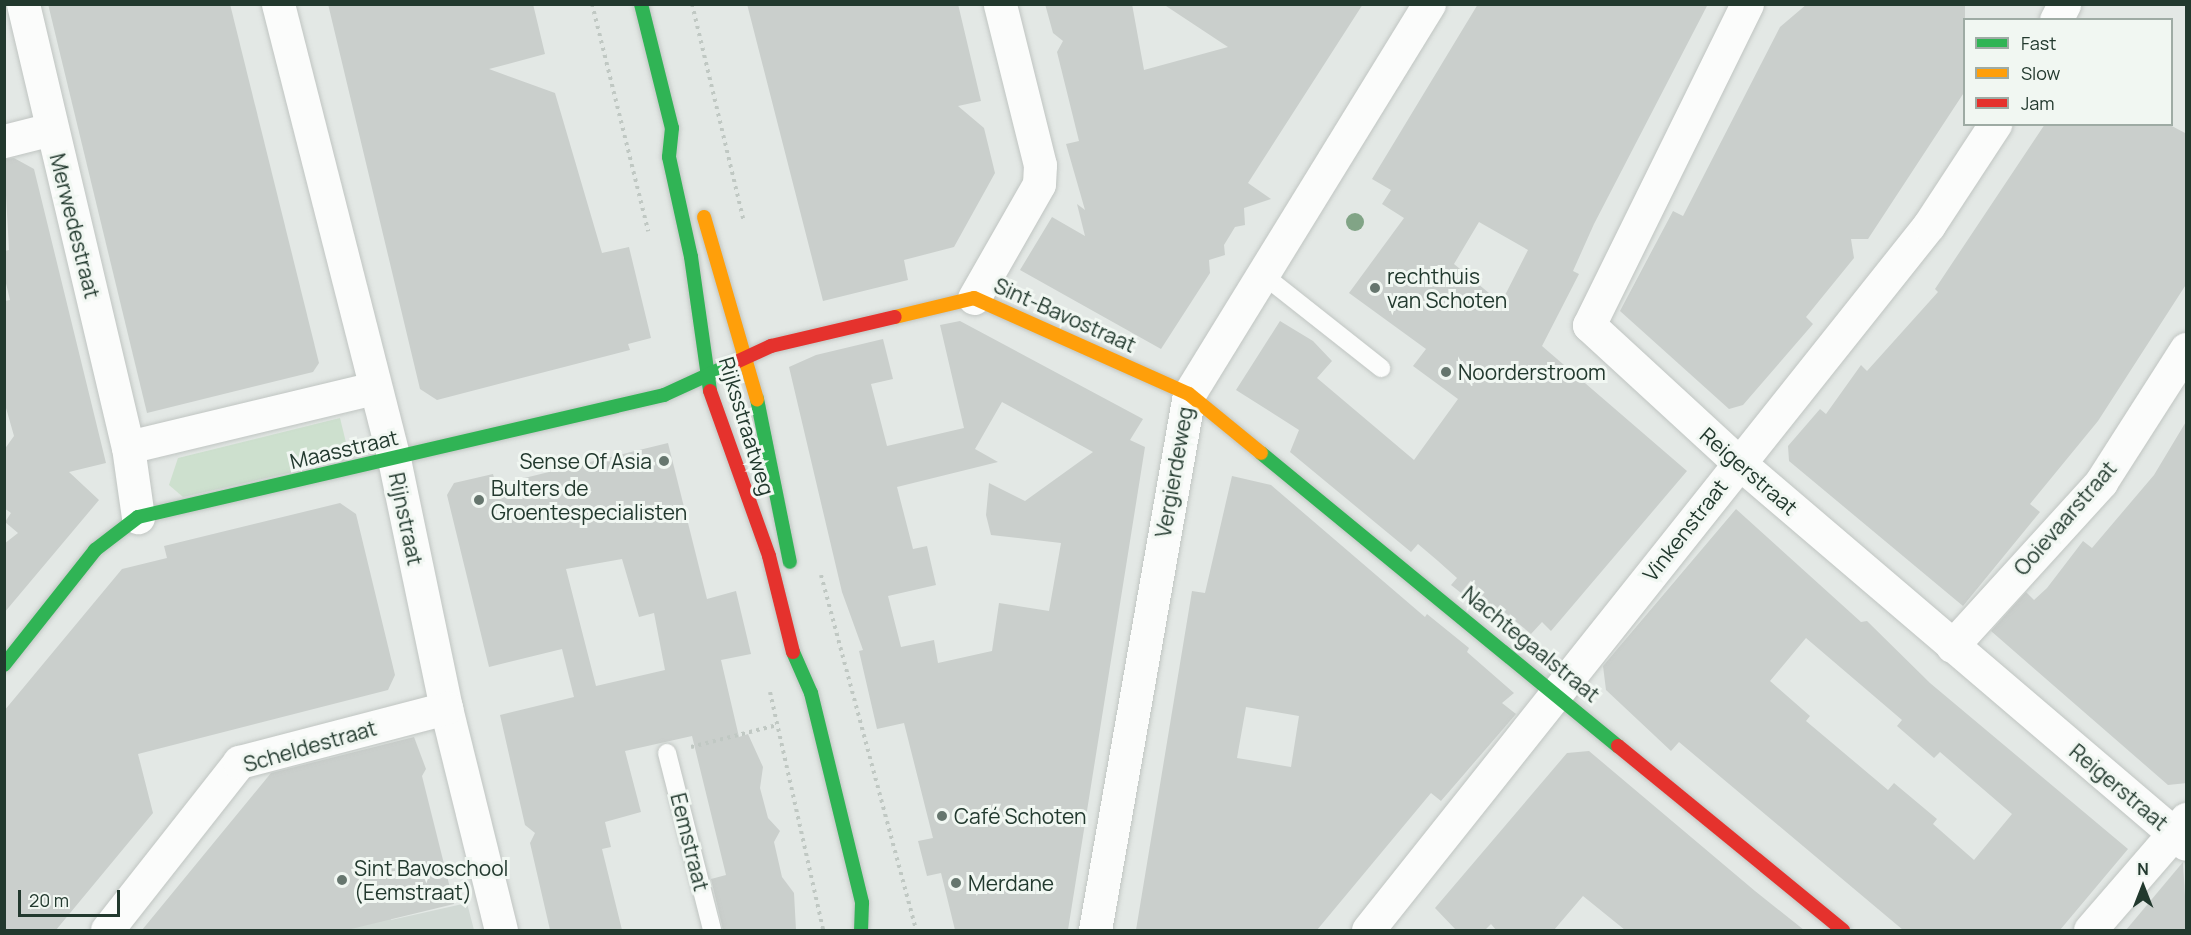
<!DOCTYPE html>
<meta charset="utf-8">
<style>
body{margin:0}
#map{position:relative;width:2191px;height:935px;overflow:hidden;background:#e3e8e5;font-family:Manrope,sans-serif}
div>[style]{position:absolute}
.built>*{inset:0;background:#d1d9d4}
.green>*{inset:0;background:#cde0ce}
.building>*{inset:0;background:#cacfcc}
.path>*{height:4px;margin-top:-2px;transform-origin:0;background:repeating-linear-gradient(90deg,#c0c8c3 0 3px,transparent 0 7.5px)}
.roads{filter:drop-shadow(0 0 2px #c0c5c2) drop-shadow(0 0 2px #c0c5c2)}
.lane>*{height:18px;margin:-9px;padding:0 9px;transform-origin:9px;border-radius:9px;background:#fbfcfb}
.street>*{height:33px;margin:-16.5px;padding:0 16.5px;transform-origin:16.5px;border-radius:16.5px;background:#fbfcfb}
.fast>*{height:14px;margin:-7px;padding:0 7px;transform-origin:7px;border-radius:7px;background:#30b455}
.slow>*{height:14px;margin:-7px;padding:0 7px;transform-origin:7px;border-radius:7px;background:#ff9f0a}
.jam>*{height:14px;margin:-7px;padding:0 7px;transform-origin:7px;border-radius:7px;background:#e5322d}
.trees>*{width:18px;height:18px;margin:-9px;border-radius:50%;background:#81a486}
.dots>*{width:16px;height:16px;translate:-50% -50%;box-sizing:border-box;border:3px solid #f1f7f2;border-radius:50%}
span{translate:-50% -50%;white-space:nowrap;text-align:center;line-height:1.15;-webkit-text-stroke:6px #f1f7f2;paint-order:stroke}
.street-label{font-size:21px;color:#22392e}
.poi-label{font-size:21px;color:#22392e}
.left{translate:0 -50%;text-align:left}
.right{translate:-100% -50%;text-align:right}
.frame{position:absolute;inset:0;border:6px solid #22392e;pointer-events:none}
.legend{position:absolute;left:1963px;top:18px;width:210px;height:108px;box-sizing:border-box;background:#f1f7f2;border:2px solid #9eaba4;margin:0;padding:8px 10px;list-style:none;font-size:18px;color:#22392e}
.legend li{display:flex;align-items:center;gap:12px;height:30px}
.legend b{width:30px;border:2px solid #9eaba4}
.north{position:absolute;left:2113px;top:857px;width:60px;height:60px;-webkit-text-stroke:4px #f1f7f2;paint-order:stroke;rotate:0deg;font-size:16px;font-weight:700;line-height:24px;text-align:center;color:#22392e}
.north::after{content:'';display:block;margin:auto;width:21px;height:27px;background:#22392e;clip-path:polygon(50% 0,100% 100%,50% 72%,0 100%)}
.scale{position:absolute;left:18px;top:890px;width:102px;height:27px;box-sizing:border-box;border:3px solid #22392e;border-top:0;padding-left:8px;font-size:18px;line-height:21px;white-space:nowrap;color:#22392e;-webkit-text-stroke:4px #f1f7f2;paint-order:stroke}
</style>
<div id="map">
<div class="built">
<i style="clip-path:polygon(371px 837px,391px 920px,467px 903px,474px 930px,278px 930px,303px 891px)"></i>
</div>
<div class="green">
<i style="clip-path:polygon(340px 418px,350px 459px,183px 497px,169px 485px,178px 458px)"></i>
</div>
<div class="building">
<i style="clip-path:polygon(48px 4px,230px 4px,319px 363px,313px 372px,147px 413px)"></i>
<i style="clip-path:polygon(328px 4px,533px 4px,545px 54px,489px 69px,555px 93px,602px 253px,629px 247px,651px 338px,628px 344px,630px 350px,437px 400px,420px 389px)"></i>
<i style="clip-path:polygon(747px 4px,958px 4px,981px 101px,958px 106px,984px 128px,995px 173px,954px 247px,904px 260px,908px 280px,823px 301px)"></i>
<i style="clip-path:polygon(1045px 4px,1132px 4px,1144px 70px,1228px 47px,1163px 4px,1363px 4px,1248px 183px,1271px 199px,1244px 208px,1245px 225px,1235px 227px,1224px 245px,1225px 255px,1209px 260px,1210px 273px,1161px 349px,1020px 270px,1052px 217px,1085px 236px,1077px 204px,1085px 210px,1066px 144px,1079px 141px,1057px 52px,1063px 41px,1053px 33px)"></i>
<i style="clip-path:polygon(evenodd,1478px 4px,1708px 4px,1594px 224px,1573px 271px,1579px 274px,1542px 346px,1687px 471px,1551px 631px,1542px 622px,1531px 634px,1502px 610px,1494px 619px,1451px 585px,1457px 578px,1438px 561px,1418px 544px,1411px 552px,1290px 452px,1299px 430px,1236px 390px,1280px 321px,1313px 341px,1332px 361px,1317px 378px,1414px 460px,1458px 399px,1413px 366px,1426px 349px,1349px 293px,1404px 218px,1382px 204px,1391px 190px,1372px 179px,1478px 4px,1479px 222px,1528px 250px,1501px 303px,1454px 264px,1479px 222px)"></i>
<i style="clip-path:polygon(1807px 4px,1965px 4px,1965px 91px,1868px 239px,1851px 239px,1854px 258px,1806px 317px,1813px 324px,1743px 405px,1729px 409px,1620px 311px,1673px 211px,1683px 216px,1780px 27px)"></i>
<i style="clip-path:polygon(2045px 124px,2168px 124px,2187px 134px,2187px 283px,2098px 421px,2030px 504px,2040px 512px,1963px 606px,1789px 461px,1788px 446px,1820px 409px,1826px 414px,1861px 365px,1867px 371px,1938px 292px,1935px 289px)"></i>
<i style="clip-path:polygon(14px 158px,34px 169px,106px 463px,69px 472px,99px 500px,4px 613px,4px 544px,18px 533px,5px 522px,11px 513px,4px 508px,4px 450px,14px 436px,4px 401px,4px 301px,10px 300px,4px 275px,4px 251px,9px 250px,4px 159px)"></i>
<i style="clip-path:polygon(evenodd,960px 321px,1143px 419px,1130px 440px,1145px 447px,1068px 930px,955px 930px,941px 873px,927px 876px,918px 841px,933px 838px,904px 723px,877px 729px,859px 651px,863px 650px,842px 592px,789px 367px,816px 355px,883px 339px,893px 379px,871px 384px,887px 446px,964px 428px,940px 325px,960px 321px,1002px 402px,1093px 452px,1025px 501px,989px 483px,986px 515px,991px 535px,1061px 543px,1049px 611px,999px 603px,992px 651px,938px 663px,934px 640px,901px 647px,888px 596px,936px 585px,927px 546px,913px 549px,897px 487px,998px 462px,975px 449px,1002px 402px)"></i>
<i style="clip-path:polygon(2187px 420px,2187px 783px,2168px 785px,1991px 631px,2026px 592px,2034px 600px,2047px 588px,2083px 541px,2092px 548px,2154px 475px)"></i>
<i style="clip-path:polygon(evenodd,668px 443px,707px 599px,736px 591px,751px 654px,721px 660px,739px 737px,748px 734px,763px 767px,760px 788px,768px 818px,780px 831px,774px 842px,782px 877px,794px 893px,796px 930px,723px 930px,711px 879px,726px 875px,692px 736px,625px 751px,641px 812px,605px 822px,611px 847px,602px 849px,622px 930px,550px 930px,530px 843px,535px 833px,525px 825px,500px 715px,574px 697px,562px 649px,489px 667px,447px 495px,454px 483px,493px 474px,496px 485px,668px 443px,622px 559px,639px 617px,654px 613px,665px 670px,596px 686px,566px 569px,622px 559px)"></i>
<i style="clip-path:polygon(evenodd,1232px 476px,1271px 485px,1425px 617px,1427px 614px,1469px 648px,1467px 652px,1514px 693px,1502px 703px,1516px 714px,1441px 801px,1431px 793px,1317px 930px,1136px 930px,1192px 591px,1205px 593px,1232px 476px,1246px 707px,1299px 716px,1291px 767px,1237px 758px,1246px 707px)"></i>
<i style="clip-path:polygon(340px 503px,356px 514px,395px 675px,388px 690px,138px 754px,153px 813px,56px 930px,4px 930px,4px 711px,122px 569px,167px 558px,164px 546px)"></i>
<i style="clip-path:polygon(evenodd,1736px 509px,1861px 622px,1867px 621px,1930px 683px,2128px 849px,2060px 930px,1903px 930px,1679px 742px,1671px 751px,1606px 690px,1603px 666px,1736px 509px,1806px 638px,1902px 720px,1897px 726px,1934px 758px,1940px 752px,2012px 814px,1974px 860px,1933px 824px,1937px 819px,1894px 783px,1888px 790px,1806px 721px,1810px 716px,1770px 681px,1806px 638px)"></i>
<i style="clip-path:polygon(414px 737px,426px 769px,422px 776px,454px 904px,347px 930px,142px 930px,271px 773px)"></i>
<i style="clip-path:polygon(1589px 751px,1755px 891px,1804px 930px,1625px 930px,1583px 896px,1554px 930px,1496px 930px,1491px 924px,1485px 930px,1456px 930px,1435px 908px,1567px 753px)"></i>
<i style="clip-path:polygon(2183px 862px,2187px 930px,2126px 930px)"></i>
</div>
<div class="path">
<i style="left:592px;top:4px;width:234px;rotate:76.1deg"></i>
<i style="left:692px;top:4px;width:224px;rotate:76.6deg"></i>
<i style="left:821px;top:575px;width:367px;rotate:75deg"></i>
<i style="left:770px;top:692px;width:244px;rotate:77.4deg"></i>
<i style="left:691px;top:747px;width:89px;rotate:-14.3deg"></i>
</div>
<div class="roads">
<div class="lane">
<i style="left:1262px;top:274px;width:152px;rotate:38.3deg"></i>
<i style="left:667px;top:753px;width:183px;rotate:75.7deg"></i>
</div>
<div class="street">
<i style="left:23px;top:4px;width:455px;rotate:76.7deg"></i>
<i style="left:128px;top:447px;width:71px;rotate:81.9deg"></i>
<i style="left:278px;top:4px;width:470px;rotate:75.7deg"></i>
<i style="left:394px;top:459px;width:254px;rotate:78.2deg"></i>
<i style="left:446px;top:708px;width:229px;rotate:76.1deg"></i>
<i style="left:1747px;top:4px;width:358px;rotate:116.2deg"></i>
<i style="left:1589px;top:325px;width:201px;rotate:42.6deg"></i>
<i style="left:1737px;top:461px;width:590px;rotate:40.46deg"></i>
<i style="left:2056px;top:20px;width:18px;rotate:-63deg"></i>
<i style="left:4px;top:141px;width:49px;rotate:-14.3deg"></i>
<i style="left:974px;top:298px;width:131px;rotate:-60.3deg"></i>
<i style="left:1039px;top:184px;width:19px;rotate:-87deg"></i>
<i style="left:1040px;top:165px;width:166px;rotate:-104deg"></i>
<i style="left:128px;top:447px;width:252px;rotate:-13.5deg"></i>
<i style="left:1952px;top:646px;width:222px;rotate:-47.7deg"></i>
<i style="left:2101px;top:482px;width:158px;rotate:-57.4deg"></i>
<i style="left:107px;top:930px;width:214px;rotate:-51.8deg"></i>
<i style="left:239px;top:762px;width:214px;rotate:-14.6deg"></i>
<i style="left:1095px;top:930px;width:544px;rotate:-80.05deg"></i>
<i style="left:1189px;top:394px;width:458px;rotate:-58.4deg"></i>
<i style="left:1368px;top:930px;width:901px;rotate:-51.49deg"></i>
<i style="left:1929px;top:225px;width:121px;rotate:-56.8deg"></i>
<i style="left:2090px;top:930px;width:147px;rotate:-49.1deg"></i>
</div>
<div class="fast">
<i style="left:641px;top:4px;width:128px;rotate:76deg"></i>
<i style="left:672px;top:128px;width:29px;rotate:96deg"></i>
<i style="left:669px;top:157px;width:102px;rotate:77.6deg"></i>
<i style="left:691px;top:257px;width:135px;rotate:81.9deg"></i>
<i style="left:757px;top:399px;width:166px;rotate:78.6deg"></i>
<i style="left:1261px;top:453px;width:462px;rotate:39.4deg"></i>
<i style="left:793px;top:652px;width:45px;rotate:66.3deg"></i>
<i style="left:811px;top:693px;width:216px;rotate:76.3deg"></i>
<i style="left:862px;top:903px;width:27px;rotate:92deg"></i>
<i style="left:4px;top:665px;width:147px;rotate:-51.6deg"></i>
<i style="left:95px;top:550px;width:54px;rotate:-37.5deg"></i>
<i style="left:138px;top:517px;width:540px;rotate:-13.06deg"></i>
<i style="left:664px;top:395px;width:77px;rotate:-24.6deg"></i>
</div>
<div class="slow">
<i style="left:704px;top:217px;width:190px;rotate:73.8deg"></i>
<i style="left:895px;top:317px;width:81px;rotate:-13.5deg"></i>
<i style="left:974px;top:298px;width:235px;rotate:24.1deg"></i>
<i style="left:1189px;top:394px;width:93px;rotate:39.3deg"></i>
</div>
<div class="jam">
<i style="left:734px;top:363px;width:41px;rotate:-24.7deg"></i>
<i style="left:771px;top:346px;width:127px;rotate:-13.2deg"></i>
<i style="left:710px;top:391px;width:175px;rotate:70.3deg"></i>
<i style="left:769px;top:556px;width:99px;rotate:76deg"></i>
<i style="left:1618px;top:746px;width:291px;rotate:39.3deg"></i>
</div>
</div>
<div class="trees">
<i style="left:1355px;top:222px"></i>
</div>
<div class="dots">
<i style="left:1375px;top:288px;background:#66766e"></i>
<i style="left:1446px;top:372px;background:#66766e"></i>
<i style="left:664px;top:461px;background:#66766e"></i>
<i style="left:479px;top:500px;background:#66766e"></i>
<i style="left:942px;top:816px;background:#66766e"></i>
<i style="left:342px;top:880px;background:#66766e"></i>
<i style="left:956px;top:883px;background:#66766e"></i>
</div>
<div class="street-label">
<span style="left:75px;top:226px;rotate:76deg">Merwedestraat</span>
<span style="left:1065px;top:315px;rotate:24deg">Sint-Bavostraat</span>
<span style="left:747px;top:426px;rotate:73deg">Rijksstraatweg</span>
<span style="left:344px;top:449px;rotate:-13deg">Maasstraat</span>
<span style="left:1749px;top:471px;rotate:41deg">Reigerstraat</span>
<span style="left:1174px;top:472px;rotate:-80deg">Vergierdeweg</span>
<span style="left:2065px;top:518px;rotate:-49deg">Ooievaarstraat</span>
<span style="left:406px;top:519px;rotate:78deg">Rijnstraat</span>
<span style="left:1685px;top:530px;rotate:-52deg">Vinkenstraat</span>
<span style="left:1531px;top:644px;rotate:39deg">Nachtegaalstraat</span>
<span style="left:310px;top:746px;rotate:-16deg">Scheldestraat</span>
<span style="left:2119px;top:787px;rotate:40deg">Reigerstraat</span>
<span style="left:690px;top:842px;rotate:76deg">Eemstraat</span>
</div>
<div class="poi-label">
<span class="left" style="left:1387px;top:288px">rechthuis<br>van Schoten</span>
<span class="left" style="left:1458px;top:372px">Noorderstroom</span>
<span class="right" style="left:652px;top:461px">Sense Of Asia</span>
<span class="left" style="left:491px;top:500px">Bulters de<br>Groentespecialisten</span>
<span class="left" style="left:954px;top:816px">Café Schoten</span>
<span class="left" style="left:354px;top:880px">Sint Bavoschool<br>(Eemstraat)</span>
<span class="left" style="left:968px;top:883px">Merdane</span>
</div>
<div class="frame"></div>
<ul class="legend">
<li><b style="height:8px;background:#30b455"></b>Fast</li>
<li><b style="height:8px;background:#ff9f0a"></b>Slow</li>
<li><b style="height:8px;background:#e5322d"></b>Jam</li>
</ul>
<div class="north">N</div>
<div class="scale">20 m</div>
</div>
